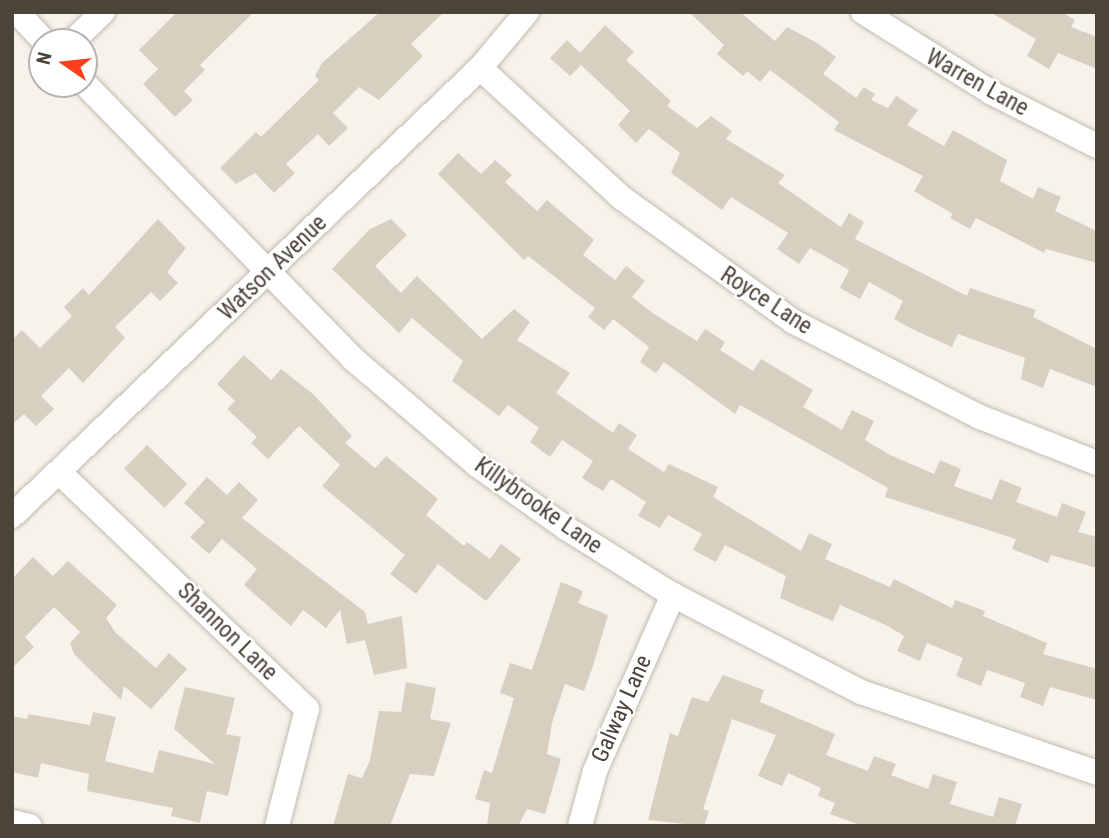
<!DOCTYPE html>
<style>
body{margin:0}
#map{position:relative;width:1109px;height:838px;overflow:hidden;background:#f6f3ec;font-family:"Roboto Condensed",sans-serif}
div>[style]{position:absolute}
.building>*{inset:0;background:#d8cfc1;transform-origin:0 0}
.roads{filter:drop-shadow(0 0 2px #c2bbae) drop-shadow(0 0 2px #c2bbae)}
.minor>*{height:24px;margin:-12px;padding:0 12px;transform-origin:12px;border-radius:12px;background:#fff}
span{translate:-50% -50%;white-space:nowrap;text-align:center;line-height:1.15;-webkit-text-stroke:5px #fff;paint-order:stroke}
.street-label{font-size:23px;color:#4b4439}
.frame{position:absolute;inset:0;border:14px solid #4b4439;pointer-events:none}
.north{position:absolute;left:28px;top:28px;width:70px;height:70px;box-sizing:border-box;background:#fff;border:2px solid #b7b4b0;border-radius:50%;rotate:284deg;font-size:19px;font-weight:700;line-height:28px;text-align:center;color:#4b4439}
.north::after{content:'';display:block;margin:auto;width:24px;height:32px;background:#fc3f1d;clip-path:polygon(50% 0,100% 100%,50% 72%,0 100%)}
</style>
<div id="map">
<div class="building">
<i style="clip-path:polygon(177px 12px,254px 12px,200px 65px,205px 70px,184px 91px,193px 100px,175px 117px,143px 84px,158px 69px,139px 50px)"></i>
<i style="clip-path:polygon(380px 12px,444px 12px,411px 44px,423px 56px,379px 100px,359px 87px,333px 113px,348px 128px,329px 146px,318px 134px,286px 164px,295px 173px,274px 193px,255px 173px,236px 184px,220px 168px,256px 132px,261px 137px,319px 80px,315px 76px,322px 63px)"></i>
<i style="clip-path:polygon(689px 12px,740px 12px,775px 41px,787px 27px,817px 43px,836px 57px,823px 74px,856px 98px,864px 87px,875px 94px,871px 100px,888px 108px,896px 96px,918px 110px,907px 125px,944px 146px,953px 130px,1007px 160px,1000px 181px,1033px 199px,1038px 187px,1061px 197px,1055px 211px,1097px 231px,1097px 263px,1046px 249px,1044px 253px,976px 218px,970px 229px,950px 218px,953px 214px,914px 191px,923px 176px,834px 130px,839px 122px,770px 70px,760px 82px,747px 71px,743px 76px,717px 54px,724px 45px)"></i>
<i style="clip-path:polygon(990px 12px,1062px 12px,1075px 20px,1071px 27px,1097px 37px,1097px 69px,1058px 53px,1049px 69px,1027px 56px,1036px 39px)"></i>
<i style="clip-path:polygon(605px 25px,634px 52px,626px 60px,671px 101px,667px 106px,697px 128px,711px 116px,732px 131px,726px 139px,785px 175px,778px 183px,841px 227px,849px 213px,864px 222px,855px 239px,967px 296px,970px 288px,1036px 310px,1033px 317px,1097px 349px,1097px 387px,1050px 369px,1043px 388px,1021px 379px,1025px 358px,958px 334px,952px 347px,912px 329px,894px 319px,903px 301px,869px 282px,860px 299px,840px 288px,849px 270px,810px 248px,799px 264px,777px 249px,788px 233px,731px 197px,722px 210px,671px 173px,680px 153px,649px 129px,636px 143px,618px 125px,630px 111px,581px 65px,570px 76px,550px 58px,567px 40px,580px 53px)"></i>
<i style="clip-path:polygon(458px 153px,481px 174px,495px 160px,512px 175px,505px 182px,537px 211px,547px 200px,594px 240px,583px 255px,615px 280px,626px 266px,645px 281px,632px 297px,654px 314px,697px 341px,705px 329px,725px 342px,720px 350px,753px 371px,761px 359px,813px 390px,803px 407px,842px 430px,852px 410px,874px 421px,865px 440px,890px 455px,934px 474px,940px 460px,961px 469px,954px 486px,992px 500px,1000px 479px,1022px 488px,1016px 502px,1057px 517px,1062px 503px,1086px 512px,1078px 532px,1097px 537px,1097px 568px,1051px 555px,1048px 563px,1012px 549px,1016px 539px,885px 497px,888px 488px,740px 405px,735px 414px,664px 362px,656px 373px,640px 362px,649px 347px,613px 319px,604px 330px,588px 317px,595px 308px,528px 256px,524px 260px,438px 174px)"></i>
<i style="clip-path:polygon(158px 219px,186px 248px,167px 272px,178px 283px,160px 301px,151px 292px,115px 327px,125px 338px,83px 383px,69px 368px,41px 396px,54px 409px,36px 426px,24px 414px,12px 425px,12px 340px,22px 330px,40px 348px,72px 316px,64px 307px,83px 288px,89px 295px)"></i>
<i style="clip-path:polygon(391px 219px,407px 235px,375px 266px,401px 293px,417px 276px,482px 339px,514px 309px,530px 322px,517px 340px,570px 373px,556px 393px,613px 433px,619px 423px,637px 435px,628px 449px,664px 472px,669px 464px,718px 487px,713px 497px,801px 551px,809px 533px,832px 544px,825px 559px,890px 587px,894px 579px,952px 608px,955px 600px,985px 611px,983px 616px,1047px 643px,1043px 654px,1097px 669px,1097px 700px,1050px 687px,1043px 706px,1020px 697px,1025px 683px,987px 670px,981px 686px,956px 676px,963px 658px,927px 643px,920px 661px,897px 651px,904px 636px,888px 626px,840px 605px,833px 621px,800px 607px,780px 598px,786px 576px,725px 545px,716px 562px,693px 550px,702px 534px,668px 515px,660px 528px,638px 516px,646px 502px,611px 479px,603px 491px,582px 478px,593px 461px,562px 440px,550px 457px,530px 442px,539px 428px,508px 405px,499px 416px,452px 381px,463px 361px,412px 318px,399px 333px,332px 269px,370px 229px)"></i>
<i style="clip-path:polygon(244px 355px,271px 380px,281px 369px,313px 394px,352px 436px,345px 443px,375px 468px,386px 456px,438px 499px,426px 515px,464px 546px,467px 542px,490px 559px,501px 544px,521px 559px,486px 601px,438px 564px,416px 594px,390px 574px,405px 555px,322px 486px,340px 465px,299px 426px,268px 459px,251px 443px,257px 437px,227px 409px,235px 401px,217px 384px)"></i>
<i style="left:147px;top:445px;width:56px;height:33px;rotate:44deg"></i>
<i style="clip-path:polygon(207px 477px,227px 495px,239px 482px,258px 500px,242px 518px,365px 612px,368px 624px,402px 616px,407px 668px,374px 675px,365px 640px,347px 644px,340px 610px,326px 628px,303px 610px,291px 626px,244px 585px,257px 569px,222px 539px,209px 554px,190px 537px,205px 522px,184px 503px)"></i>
<i style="clip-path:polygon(33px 557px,53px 576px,68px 561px,117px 605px,106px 618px,116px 633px,156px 668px,169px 653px,187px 669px,151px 709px,124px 686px,121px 700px,74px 654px,70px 643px,80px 632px,54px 607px,25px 637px,34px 647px,12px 668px,12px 579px)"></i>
<i style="clip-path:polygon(561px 582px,583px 591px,578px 603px,608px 615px,593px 666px,584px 691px,565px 684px,552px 723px,547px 754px,561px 759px,545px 814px,527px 809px,518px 826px,487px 826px,490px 803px,475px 799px,484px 770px,492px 773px,514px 698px,500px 693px,510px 663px,532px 670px)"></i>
<i style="clip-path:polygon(723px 675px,764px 690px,760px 702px,835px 734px,826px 755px,868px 771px,874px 756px,896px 764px,891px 775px,928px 789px,933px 774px,957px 782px,950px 804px,993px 817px,999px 797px,1022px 804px,1015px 826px,863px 826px,830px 814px,835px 803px,818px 796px,821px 788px,788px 773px,782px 786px,758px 776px,776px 735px,732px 719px,703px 809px,709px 811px,704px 826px,648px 820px,670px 733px,678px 736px,692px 697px,708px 702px)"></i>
<i style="clip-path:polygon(406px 682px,436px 688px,430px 719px,451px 723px,434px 776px,410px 774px,390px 826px,333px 826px,348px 774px,362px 778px,370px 760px,379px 711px,401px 712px)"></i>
<i style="clip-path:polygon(185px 687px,235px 698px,226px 734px,241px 737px,228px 796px,207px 791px,200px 823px,171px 816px,173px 808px,87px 791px,89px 774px,41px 763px,38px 778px,12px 772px,12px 716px,27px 719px,28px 714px,90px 725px,93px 712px,116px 717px,105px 761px,153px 773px,159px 750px,215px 764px,174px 729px)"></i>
</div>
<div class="roads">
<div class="minor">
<i style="left:17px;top:12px;width:41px;rotate:47deg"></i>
<i style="left:863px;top:12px;width:152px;rotate:32.1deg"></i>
<i style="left:992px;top:93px;width:118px;rotate:26.8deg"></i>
<i style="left:72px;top:42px;width:43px;rotate:-44.1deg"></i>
<i style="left:480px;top:68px;width:193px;rotate:42.5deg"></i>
<i style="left:622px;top:198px;width:212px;rotate:35.8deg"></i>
<i style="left:794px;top:322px;width:209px;rotate:27.1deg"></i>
<i style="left:980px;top:417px;width:126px;rotate:21.5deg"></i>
<i style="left:84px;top:83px;width:385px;rotate:45.7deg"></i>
<i style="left:353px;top:359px;width:163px;rotate:40.5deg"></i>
<i style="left:477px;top:465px;width:109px;rotate:35.3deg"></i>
<i style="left:566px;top:528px;width:126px;rotate:32.1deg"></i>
<i style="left:673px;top:595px;width:212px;rotate:27.3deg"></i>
<i style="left:861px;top:692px;width:250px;rotate:18.9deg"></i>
<i style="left:59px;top:472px;width:343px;rotate:43.7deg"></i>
<i style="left:307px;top:709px;width:121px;rotate:104.4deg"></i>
<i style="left:12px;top:516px;width:648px;rotate:-43.75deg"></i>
<i style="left:480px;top:68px;width:73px;rotate:-50deg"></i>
<i style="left:12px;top:822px;width:18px;rotate:13deg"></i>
<i style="left:580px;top:826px;width:57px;rotate:-74.7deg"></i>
<i style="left:595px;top:771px;width:193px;rotate:-66.1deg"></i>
</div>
</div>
<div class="street-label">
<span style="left:977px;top:83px;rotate:29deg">Warren Lane</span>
<span style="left:273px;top:268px;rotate:-44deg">Watson Avenue</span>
<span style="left:766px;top:301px;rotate:33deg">Royce Lane</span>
<span style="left:538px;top:506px;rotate:35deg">Killybrooke Lane</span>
<span style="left:227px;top:632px;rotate:44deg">Shannon Lane</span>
<span style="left:622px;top:709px;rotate:-66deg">Galway Lane</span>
</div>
<div class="frame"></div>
<div class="north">N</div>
</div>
